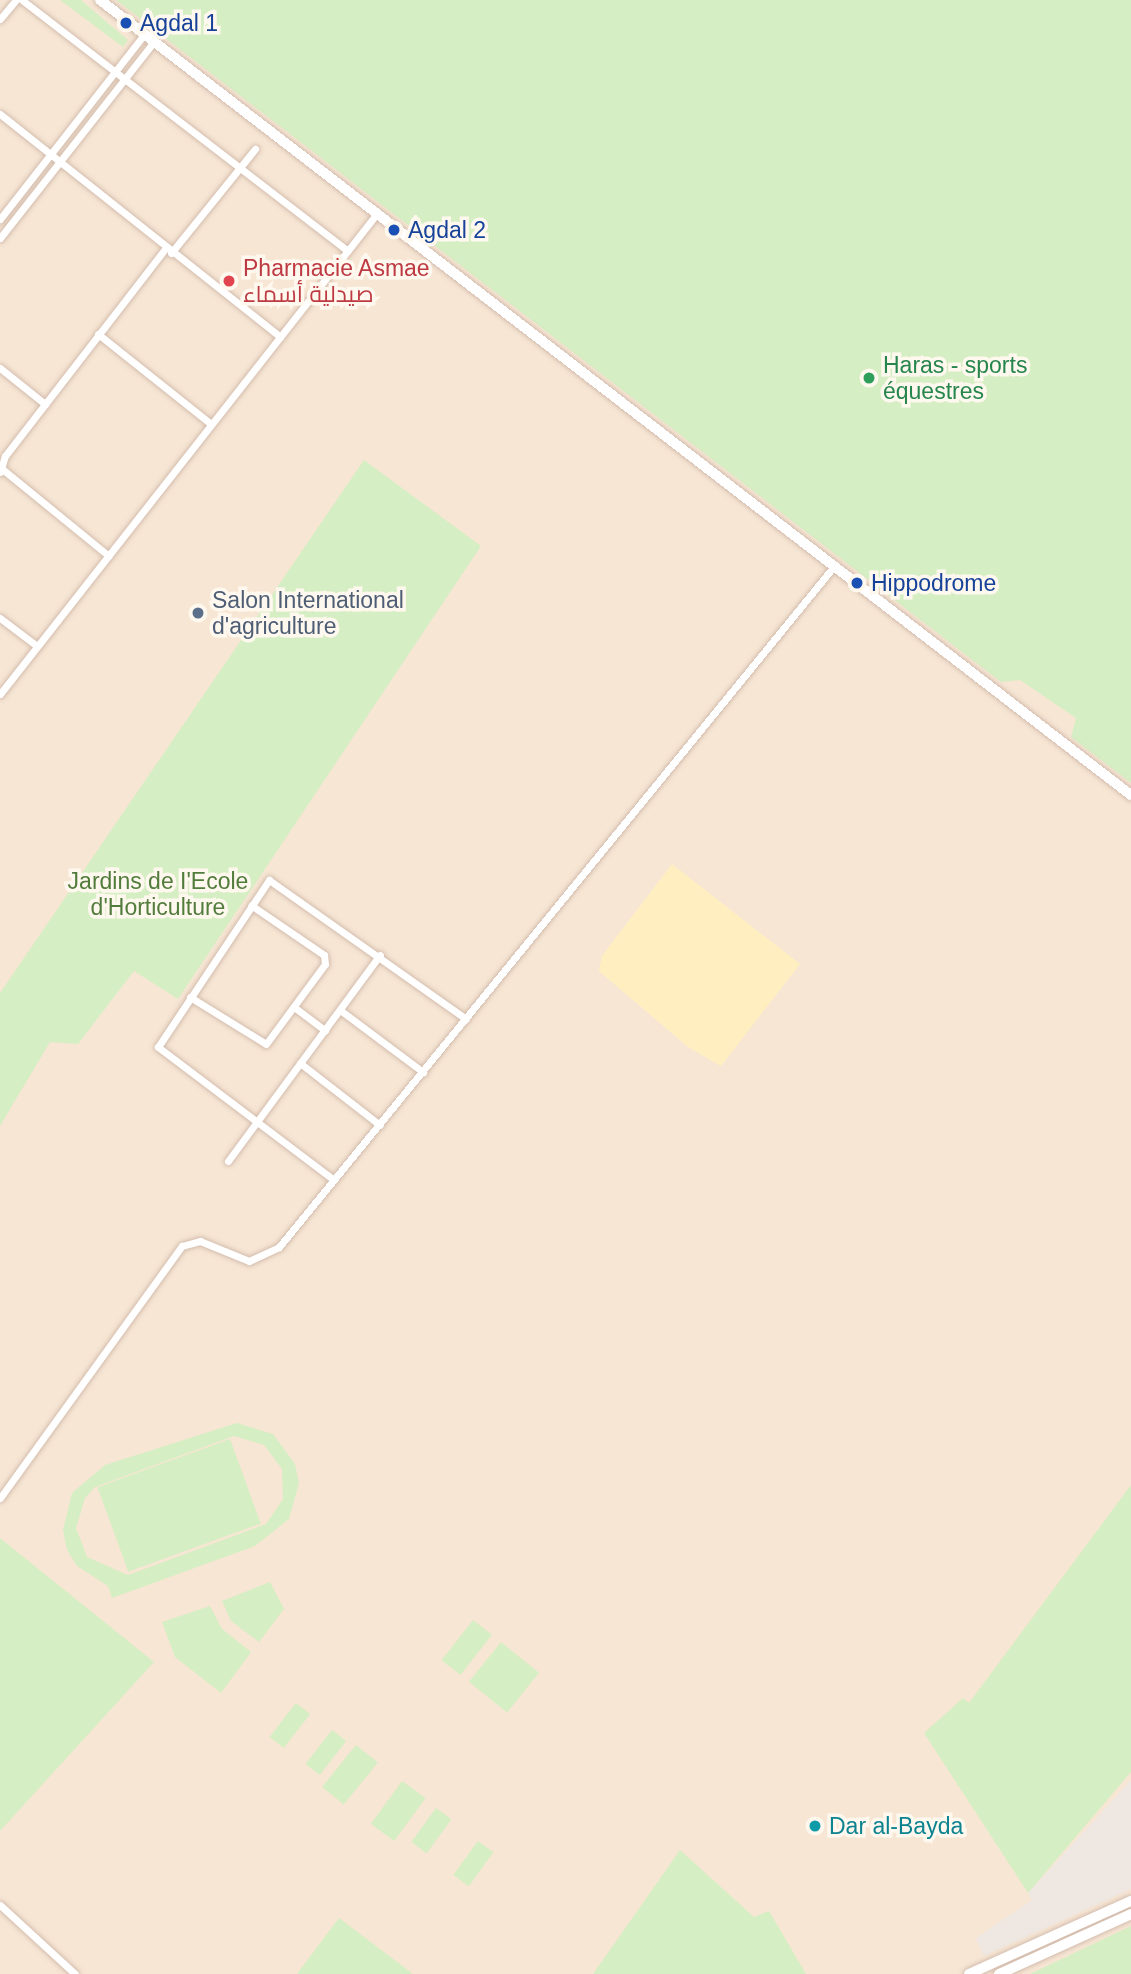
<!DOCTYPE html>
<meta charset="utf-8">
<style>
body{margin:0}
#map{position:relative;width:1131px;height:1974px;overflow:hidden;background:#fef4e7;font-family:Helvetica,Cairo,sans-serif}
div>[style]{position:absolute}
.residential>*{inset:0;background:#f7e6d4;transform-origin:0 0}
.industrial>*{inset:0;background:#efe7e1}
.green>*{inset:0;background:#d6eec3;transform-origin:0 0}
.sand>*{inset:0;background:#ffefc0}
.roads{filter:drop-shadow(0 0 2px #d4bdae) drop-shadow(0 0 2px #d4bdae)}
.street>*{height:7px;margin:-3.5px;padding:0 3.5px;transform-origin:3.5px;border-radius:3.5px;background:#fff}
.secondary>*{height:10px;margin:-5px;padding:0 5px;transform-origin:5px;border-radius:5px;background:#fff}
.dots>*{width:19px;height:19px;translate:-50% -50%;box-sizing:border-box;border:4px solid #fff8ef;border-radius:50%}
span{translate:-50% -50%;white-space:nowrap;text-align:center;line-height:1.15;-webkit-text-stroke:7px #fff8ef;paint-order:stroke}
.transit-label{font-size:23px;color:#164399}
.left{translate:0 -50%;text-align:left}
.health-label{font-size:23px;color:#be3a42}
.leisure-label{font-size:23px;color:#27864d}
.service-label{font-size:23px;color:#4e5e75}
.park-label{font-size:23px;color:#517c3c}
.culture-label{font-size:23px;color:#0d838f}
</style>
<div id="map">
<div class="residential">
<i style="left:0;top:0;width:1131px;height:1974px"></i>
</div>
<div class="industrial">
<i style="clip-path:polygon(1131px 1780px,1131px 1889px,984px 1956px,976px 1938px,1032px 1900px,1028px 1893px)"></i>
</div>
<div class="green">
<i style="clip-path:polygon(60px 0,81px 0,128px 40px,123px 47px)"></i>
<i style="clip-path:polygon(116px 0,1131px 0,1131px 783px,1071px 737px,1076px 718px,1020px 680px,1001px 682px)"></i>
<i style="clip-path:polygon(364px 460px,481px 546px,178px 999px,134px 971px,78px 1044px,50px 1042px,0 1126px,0 993px)"></i>
<i style="clip-path:polygon(evenodd,237px 1423px,273px 1434px,295px 1464px,299px 1483px,289px 1519px,255px 1546px,112px 1598px,108px 1586px,77px 1566px,67px 1550px,63px 1530px,72px 1493px,105px 1465px,237px 1423px,234px 1436px,264px 1445px,282px 1469px,283px 1499px,266px 1524px,128px 1575px,87px 1557px,76px 1528px,85px 1498px,95px 1487px,234px 1436px)"></i>
<i style="left:230px;top:1439px;width:90px;height:141px;rotate:70deg"></i>
<i style="clip-path:polygon(1131px 1485px,1131px 1772px,1028px 1893px,924px 1733px,963px 1698px,969px 1703px)"></i>
<i style="clip-path:polygon(0 1538px,154px 1662px,0 1831px)"></i>
<i style="clip-path:polygon(270px 1582px,284px 1609px,259px 1642px,231px 1621px,222px 1601px)"></i>
<i style="clip-path:polygon(210px 1606px,222px 1629px,251px 1652px,221px 1693px,175px 1657px,162px 1622px)"></i>
<i style="left:473px;top:1620px;width:24px;height:51px;rotate:38deg"></i>
<i style="left:501px;top:1642px;width:49px;height:51px;rotate:39deg"></i>
<i style="left:296px;top:1703px;width:18px;height:43px;rotate:38deg"></i>
<i style="left:332px;top:1730px;width:18px;height:43px;rotate:38deg"></i>
<i style="left:356px;top:1745px;width:28px;height:54px;rotate:39deg"></i>
<i style="left:402px;top:1781px;width:29px;height:53px;rotate:36deg"></i>
<i style="left:436px;top:1808px;width:19px;height:42px;rotate:36deg"></i>
<i style="left:478px;top:1841px;width:19px;height:42px;rotate:36deg"></i>
<i style="clip-path:polygon(680px 1850px,754px 1917px,769px 1911px,806px 1974px,593px 1974px)"></i>
<i style="clip-path:polygon(339px 1918px,413px 1974px,297px 1974px)"></i>
<i style="clip-path:polygon(1131px 1926px,1131px 1974px,1030px 1974px)"></i>
</div>
<div class="sand">
<i style="clip-path:polygon(672px 864px,800px 964px,721px 1066px,688px 1047px,599px 971px,602px 956px)"></i>
</div>
<div class="roads">
<div class="street">
<i style="left:22px;top:0;width:411px;rotate:37.6deg"></i>
<i style="left:0;top:19px;width:25px;rotate:-50deg"></i>
<i style="left:0;top:114px;width:358px;rotate:38.5deg"></i>
<i style="left:0;top:219px;width:231px;rotate:-52deg"></i>
<i style="left:0;top:238px;width:246px;rotate:-51.9deg"></i>
<i style="left:171px;top:253px;width:134px;rotate:-51.1deg"></i>
<i style="left:98px;top:334px;width:144px;rotate:38.5deg"></i>
<i style="left:0;top:368px;width:58px;rotate:38.7deg"></i>
<i style="left:1px;top:468px;width:139px;rotate:39.2deg"></i>
<i style="left:0;top:472px;width:17px;rotate:-73deg"></i>
<i style="left:5px;top:456px;width:262px;rotate:-52.3deg"></i>
<i style="left:0;top:618px;width:46px;rotate:37.1deg"></i>
<i style="left:0;top:694px;width:608px;rotate:-51.89deg"></i>
<i style="left:190px;top:997px;width:89px;rotate:31.7deg"></i>
<i style="left:266px;top:1044px;width:99px;rotate:-53.6deg"></i>
<i style="left:325px;top:964px;width:9px;rotate:-96deg"></i>
<i style="left:324px;top:955px;width:88px;rotate:-145.6deg"></i>
<i style="left:294px;top:1007px;width:39px;rotate:37deg"></i>
<i style="left:340px;top:1010px;width:104px;rotate:36.8deg"></i>
<i style="left:300px;top:1063px;width:101px;rotate:37.8deg"></i>
<i style="left:228px;top:1161px;width:256px;rotate:-53.6deg"></i>
<i style="left:334px;top:1180px;width:221px;rotate:-142.9deg"></i>
<i style="left:158px;top:1047px;width:201px;rotate:-56.4deg"></i>
<i style="left:269px;top:880px;width:241px;rotate:35.2deg"></i>
<i style="left:0;top:1498px;width:311px;rotate:-54.2deg"></i>
<i style="left:182px;top:1246px;width:19px;rotate:-16deg"></i>
<i style="left:200px;top:1241px;width:53px;rotate:22.2deg"></i>
<i style="left:249px;top:1261px;width:33px;rotate:-25deg"></i>
<i style="left:279px;top:1247px;width:880px;rotate:-50.81deg"></i>
<i style="left:0;top:1905px;width:102px;rotate:42.6deg"></i>
</div>
<div class="secondary">
<i style="left:100px;top:0;width:1302px;rotate:37.64deg"></i>
<i style="left:969px;top:1974px;width:178px;rotate:-24.3deg"></i>
<i style="left:999px;top:1974px;width:145px;rotate:-24.4deg"></i>
</div>
</div>
<div class="dots">
<i style="left:126px;top:23px;background:#1a4fb4"></i>
<i style="left:394px;top:230px;background:#1a4fb4"></i>
<i style="left:229px;top:281px;background:#e0444e"></i>
<i style="left:869px;top:378px;background:#2e9e5b"></i>
<i style="left:857px;top:583px;background:#1a4fb4"></i>
<i style="left:198px;top:613px;background:#5c6f8a"></i>
<i style="left:815px;top:1826px;background:#0f9aa8"></i>
</div>
<div class="transit-label">
<span class="left" style="left:140px;top:23px">Agdal 1</span>
<span class="left" style="left:408px;top:230px">Agdal 2</span>
<span class="left" style="left:871px;top:583px">Hippodrome</span>
</div>
<div class="health-label">
<span class="left" style="left:243px;top:281px">Pharmacie Asmae<br>صيدلية أسماء</span>
</div>
<div class="leisure-label">
<span class="left" style="left:883px;top:378px">Haras - sports<br>équestres</span>
</div>
<div class="service-label">
<span class="left" style="left:212px;top:613px">Salon International<br>d'agriculture</span>
</div>
<div class="park-label">
<span style="left:158px;top:894px">Jardins de I'Ecole<br>d'Horticulture</span>
</div>
<div class="culture-label">
<span class="left" style="left:829px;top:1826px">Dar al-Bayda</span>
</div>
</div>
